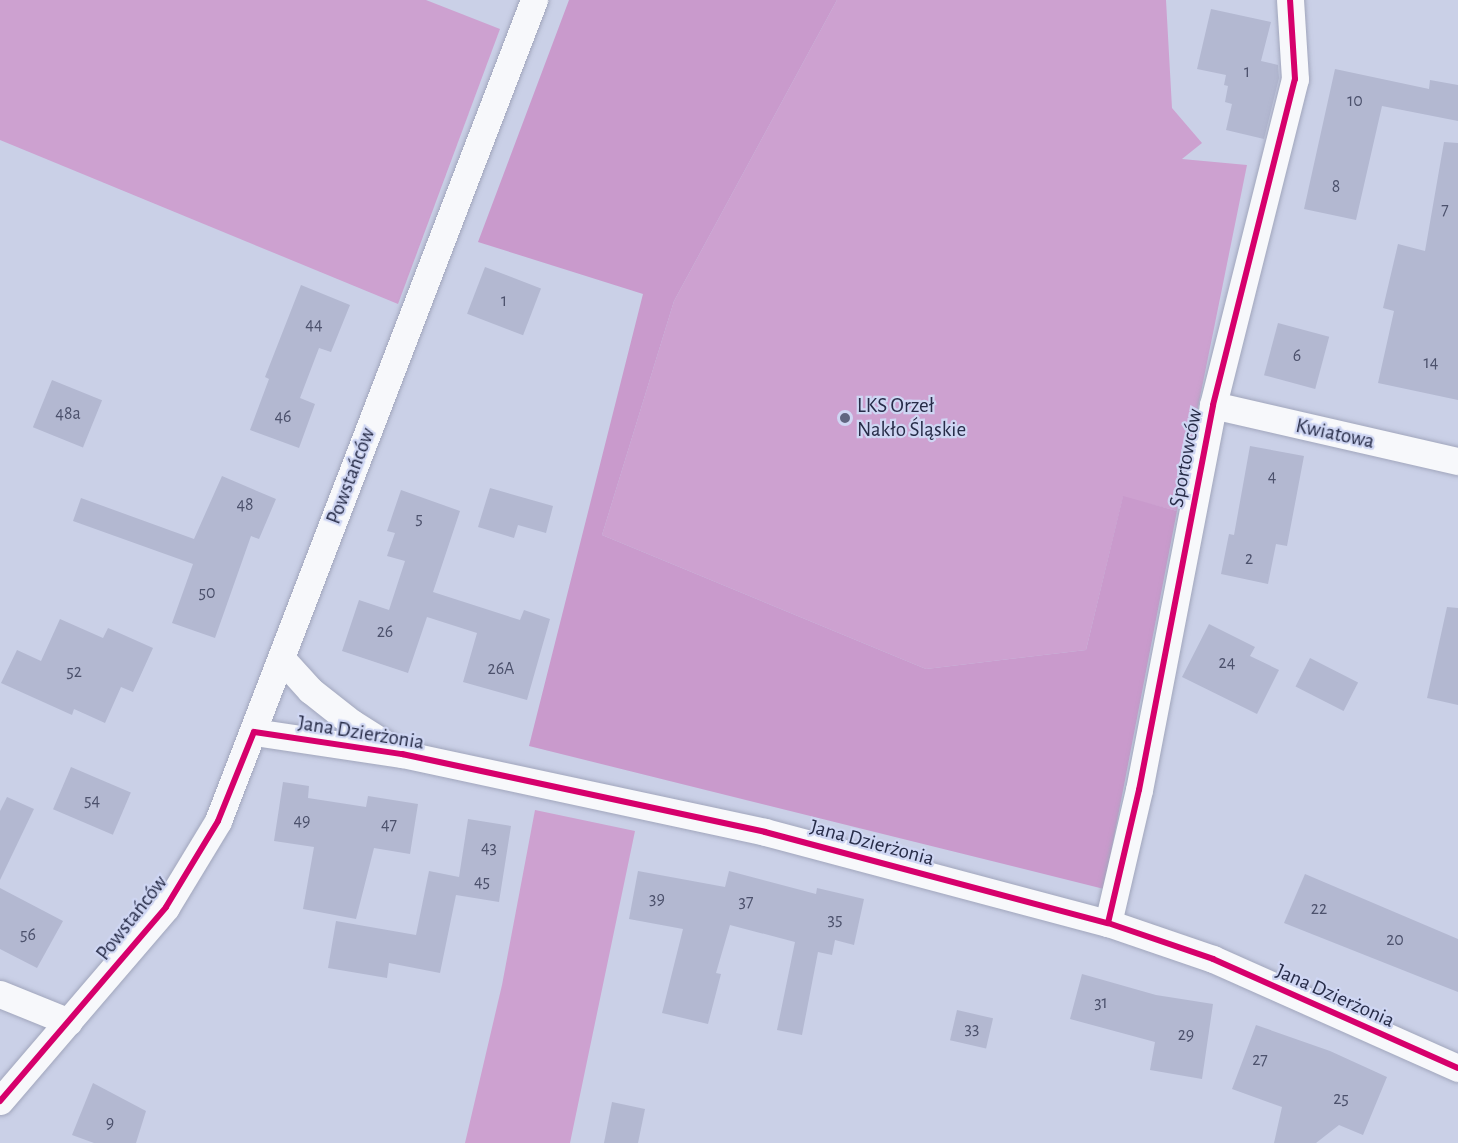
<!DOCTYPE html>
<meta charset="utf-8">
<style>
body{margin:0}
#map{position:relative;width:1458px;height:1143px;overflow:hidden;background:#cad0e7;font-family:"Alegreya Sans",sans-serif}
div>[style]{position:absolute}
.green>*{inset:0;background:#cda1d0}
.forest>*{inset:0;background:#c99acc}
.building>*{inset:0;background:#b3b8d1;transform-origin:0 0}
.roads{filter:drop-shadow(0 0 2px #a1a6bc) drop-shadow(0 0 2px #a1a6bc)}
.minor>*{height:27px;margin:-13.5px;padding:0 13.5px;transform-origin:13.5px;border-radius:13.5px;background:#f7f8fb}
.cycleway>*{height:6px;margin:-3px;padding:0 3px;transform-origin:3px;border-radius:3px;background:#d6006c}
.dots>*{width:16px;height:16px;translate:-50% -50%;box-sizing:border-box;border:3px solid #cfd6f3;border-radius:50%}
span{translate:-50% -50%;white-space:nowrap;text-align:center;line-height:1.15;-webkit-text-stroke:4.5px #cfd6f3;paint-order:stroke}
.number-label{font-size:18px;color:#4c516c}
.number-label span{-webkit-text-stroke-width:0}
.poi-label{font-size:21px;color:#272c48}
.left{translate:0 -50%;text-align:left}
.street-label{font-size:21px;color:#272c48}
</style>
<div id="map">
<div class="green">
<i style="clip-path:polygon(0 0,426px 0,500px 29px,398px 304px,0 140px)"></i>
<i style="clip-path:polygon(837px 0,1166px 0,1172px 108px,1202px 143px,1182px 159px,1247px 165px,1177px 511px,1123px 497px,1086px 650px,926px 669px,602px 535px,674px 301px)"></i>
<i style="clip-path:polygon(535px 810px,635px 831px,570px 1143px,465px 1143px,502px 985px)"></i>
</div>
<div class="forest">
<i style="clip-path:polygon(569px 0,837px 0,674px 301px,602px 535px,926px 669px,1086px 650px,1123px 496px,1177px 511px,1104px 889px,529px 746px,643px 294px,478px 242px)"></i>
</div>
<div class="building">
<i style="clip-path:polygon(1211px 9px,1271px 22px,1261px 61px,1278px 65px,1279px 78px,1264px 139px,1226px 130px,1232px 104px,1225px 102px,1228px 86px,1224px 85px,1226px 75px,1197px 69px)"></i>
<i style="clip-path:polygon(1335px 69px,1429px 89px,1430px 80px,1458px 85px,1458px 121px,1382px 106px,1356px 220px,1304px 209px)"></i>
<i style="clip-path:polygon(1444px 142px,1458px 143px,1458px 400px,1378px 383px,1394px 311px,1383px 308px,1398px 244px,1425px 251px)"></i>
<i style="left:485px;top:267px;width:60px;height:50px;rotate:21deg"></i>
<i style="clip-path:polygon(301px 285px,350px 305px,331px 352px,319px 348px,300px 398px,315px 404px,299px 448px,250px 430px,269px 379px,265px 377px)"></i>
<i style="left:1278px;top:323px;width:53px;height:54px;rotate:15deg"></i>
<i style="left:52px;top:380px;width:54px;height:51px;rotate:22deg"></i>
<i style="clip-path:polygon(1250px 446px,1304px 456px,1287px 546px,1276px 544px,1268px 584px,1221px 574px,1229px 534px,1234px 535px)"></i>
<i style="clip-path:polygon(222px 476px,276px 499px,259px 539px,251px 536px,215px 638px,172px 623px,193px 564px,73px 521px,81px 498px,194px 539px)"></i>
<i style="clip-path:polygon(490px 488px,553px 506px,546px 533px,518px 525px,514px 538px,478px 527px)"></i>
<i style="clip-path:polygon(401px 490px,460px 511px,433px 592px,520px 620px,524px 610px,550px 619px,527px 700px,463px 682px,477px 633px,427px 617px,408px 673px,342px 651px,359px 600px,389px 610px,405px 561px,387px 556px,395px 533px,387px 531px)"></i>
<i style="clip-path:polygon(1447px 607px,1458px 608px,1458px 705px,1427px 698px)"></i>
<i style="clip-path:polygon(60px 619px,103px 638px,108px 628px,153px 648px,133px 692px,121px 687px,105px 723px,74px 709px,72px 715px,1px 683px,17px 650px,41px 661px)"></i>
<i style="clip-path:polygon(1209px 624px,1255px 647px,1250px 656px,1279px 670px,1257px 714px,1182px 677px)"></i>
<i style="left:1310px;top:658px;width:54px;height:32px;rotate:27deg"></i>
<i style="left:71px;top:767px;width:65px;height:46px;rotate:23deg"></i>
<i style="clip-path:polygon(283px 782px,309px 786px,308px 798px,366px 807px,368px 796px,418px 804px,410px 854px,374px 848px,356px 919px,303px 909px,314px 847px,274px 841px)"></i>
<i style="clip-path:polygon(7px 797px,34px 809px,0 880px,0 811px)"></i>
<i style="clip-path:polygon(468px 819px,511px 826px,499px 902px,456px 895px,440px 973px,389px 963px,387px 978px,328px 968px,336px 921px,416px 935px,429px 871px,459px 877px)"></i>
<i style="clip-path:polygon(638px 871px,725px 887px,729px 871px,816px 894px,817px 888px,864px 899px,854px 945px,835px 940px,832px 955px,818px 952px,802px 1035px,777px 1030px,795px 942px,730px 925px,716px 973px,721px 974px,708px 1024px,662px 1013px,683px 929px,629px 919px)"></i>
<i style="clip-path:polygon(1305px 874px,1458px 939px,1458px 992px,1284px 923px)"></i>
<i style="clip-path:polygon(0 888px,63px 921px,37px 968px,0 949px)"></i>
<i style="clip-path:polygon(1082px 974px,1156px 995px,1213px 1004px,1202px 1079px,1150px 1070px,1155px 1042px,1070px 1019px)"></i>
<i style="left:957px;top:1010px;width:37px;height:31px;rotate:13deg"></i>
<i style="clip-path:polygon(1256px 1025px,1330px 1051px,1387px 1077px,1363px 1135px,1339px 1125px,1316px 1143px,1274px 1143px,1282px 1107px,1232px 1089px)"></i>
<i style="clip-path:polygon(93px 1083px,146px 1111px,136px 1143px,94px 1143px,72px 1135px)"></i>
<i style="clip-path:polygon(612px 1102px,645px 1109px,638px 1143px,604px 1143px)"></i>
</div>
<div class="roads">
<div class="minor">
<i style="left:1213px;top:405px;width:251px;rotate:12.9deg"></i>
<i style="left:282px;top:659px;width:42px;rotate:47.9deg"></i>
<i style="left:310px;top:690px;width:53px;rotate:38.2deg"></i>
<i style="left:352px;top:723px;width:49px;rotate:32.4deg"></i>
<i style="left:254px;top:732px;width:150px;rotate:8.5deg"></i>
<i style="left:402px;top:754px;width:371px;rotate:12.1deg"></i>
<i style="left:765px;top:832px;width:355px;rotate:14.9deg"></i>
<i style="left:1108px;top:923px;width:111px;rotate:18.9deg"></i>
<i style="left:1213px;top:959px;width:268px;rotate:24deg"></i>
<i style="left:1108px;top:923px;width:137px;rotate:-76.9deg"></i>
<i style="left:1139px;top:790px;width:392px;rotate:-79.1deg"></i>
<i style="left:1213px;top:405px;width:336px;rotate:-75.9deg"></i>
<i style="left:1295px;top:79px;width:79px;rotate:-93.6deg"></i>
<i style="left:0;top:994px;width:74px;rotate:22.1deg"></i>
<i style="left:0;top:1101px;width:255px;rotate:-49.4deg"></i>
<i style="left:166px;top:907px;width:100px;rotate:-58.8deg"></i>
<i style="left:218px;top:821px;width:880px;rotate:-68.95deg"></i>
</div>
</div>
<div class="cycleway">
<i style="left:1108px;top:923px;width:137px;rotate:-76.9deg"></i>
<i style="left:1139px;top:790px;width:392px;rotate:-79.1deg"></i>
<i style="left:1213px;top:405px;width:336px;rotate:-75.9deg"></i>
<i style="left:1295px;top:79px;width:79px;rotate:-93.6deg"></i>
<i style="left:0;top:1101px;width:255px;rotate:-49.4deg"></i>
<i style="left:166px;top:907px;width:100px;rotate:-58.8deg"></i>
<i style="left:218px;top:821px;width:96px;rotate:-68deg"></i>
<i style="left:254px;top:732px;width:150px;rotate:8.5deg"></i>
<i style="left:402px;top:754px;width:371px;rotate:12.1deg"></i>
<i style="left:765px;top:832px;width:355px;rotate:14.9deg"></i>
<i style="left:1108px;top:923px;width:111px;rotate:18.9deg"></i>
<i style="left:1213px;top:959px;width:268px;rotate:24deg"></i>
</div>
<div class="dots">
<i style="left:845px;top:418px;background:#606580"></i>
</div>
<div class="number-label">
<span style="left:1247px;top:72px">1</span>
<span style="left:1355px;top:101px">10</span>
<span style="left:1336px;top:187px">8</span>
<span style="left:1445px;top:210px">7</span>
<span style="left:504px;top:301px">1</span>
<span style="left:314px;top:325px">44</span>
<span style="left:1297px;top:356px">6</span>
<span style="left:1431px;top:363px">14</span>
<span style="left:68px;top:414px">48a</span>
<span style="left:283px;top:417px">46</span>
<span style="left:1272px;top:477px">4</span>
<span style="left:245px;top:505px">48</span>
<span style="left:419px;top:519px">5</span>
<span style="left:1249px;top:559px">2</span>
<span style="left:207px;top:593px">50</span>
<span style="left:385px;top:632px">26</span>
<span style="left:1227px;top:663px">24</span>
<span style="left:501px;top:669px">26A</span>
<span style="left:74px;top:672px">52</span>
<span style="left:92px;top:801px">54</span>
<span style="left:302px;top:821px">49</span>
<span style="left:389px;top:825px">47</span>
<span style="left:489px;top:848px">43</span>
<span style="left:482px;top:882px">45</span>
<span style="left:657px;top:899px">39</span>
<span style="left:746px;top:902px">37</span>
<span style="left:1319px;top:909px">22</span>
<span style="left:835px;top:920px">35</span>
<span style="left:28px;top:935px">56</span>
<span style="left:1395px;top:940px">20</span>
<span style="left:1101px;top:1003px">31</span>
<span style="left:972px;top:1029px">33</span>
<span style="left:1186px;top:1035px">29</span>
<span style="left:1260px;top:1060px">27</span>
<span style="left:1341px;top:1099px">25</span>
<span style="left:110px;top:1123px">9</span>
</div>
<div class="poi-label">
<span class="left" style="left:857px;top:418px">LKS Orzeł<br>Nakło Śląskie</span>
</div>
<div class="street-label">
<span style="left:1335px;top:434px;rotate:12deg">Kwiatowa</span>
<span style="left:1186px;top:458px;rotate:-79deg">Sportowców</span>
<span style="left:351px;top:476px;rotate:-69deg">Powstańców</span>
<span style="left:361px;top:733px;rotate:9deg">Jana Dzierżonia</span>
<span style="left:872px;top:843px;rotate:15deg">Jana Dzierżonia</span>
<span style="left:132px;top:918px;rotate:-52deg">Powstańców</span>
<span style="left:1335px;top:996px;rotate:24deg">Jana Dzierżonia</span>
</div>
</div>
